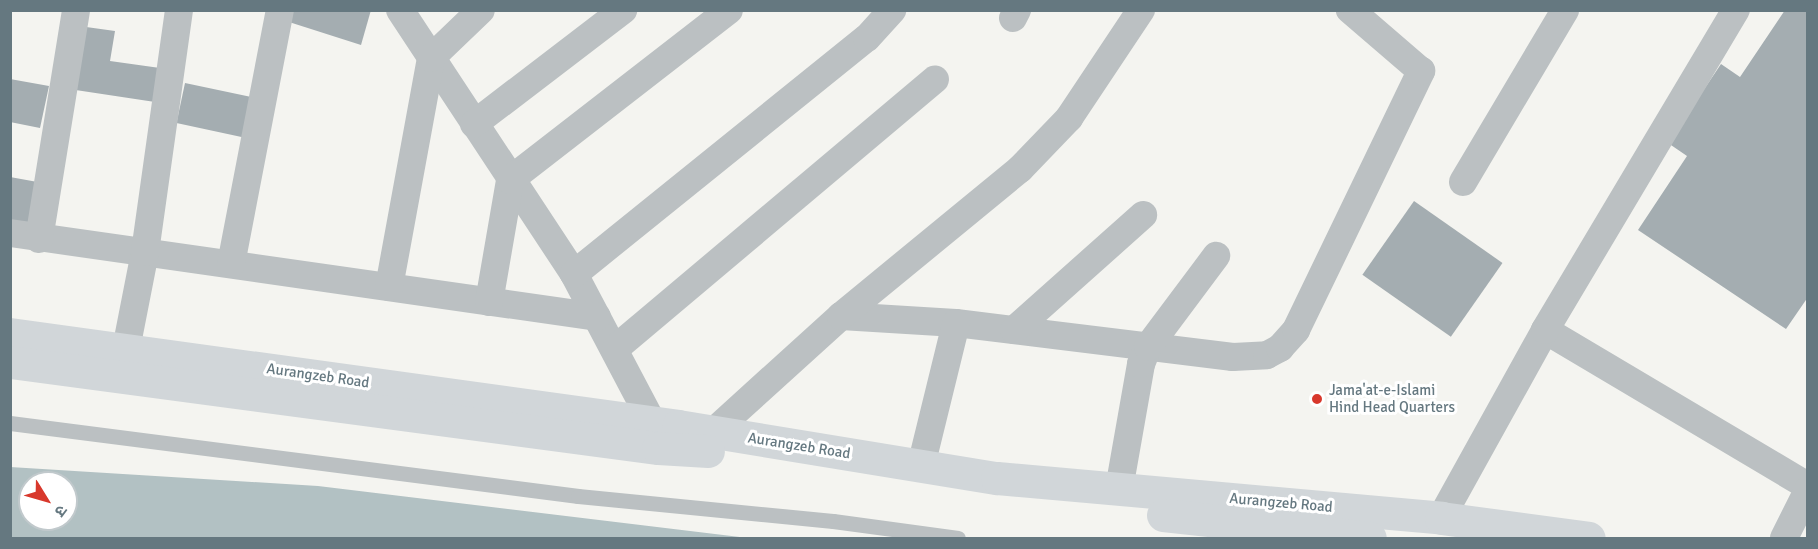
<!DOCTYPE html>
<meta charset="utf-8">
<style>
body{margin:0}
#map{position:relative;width:1818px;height:549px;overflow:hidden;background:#f4f4f0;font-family:Signika,"Noto Sans Devanagari",sans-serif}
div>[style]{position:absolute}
.water>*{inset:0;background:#b2c1c3}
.building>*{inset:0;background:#a4adb1;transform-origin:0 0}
.service>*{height:15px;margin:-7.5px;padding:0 7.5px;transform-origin:7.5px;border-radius:7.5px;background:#bbc0c2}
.minor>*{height:28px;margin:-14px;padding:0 14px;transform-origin:14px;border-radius:14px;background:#bbc0c2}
.secondary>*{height:33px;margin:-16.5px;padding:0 16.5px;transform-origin:16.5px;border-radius:16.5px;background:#d1d6d9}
.dots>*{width:16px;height:16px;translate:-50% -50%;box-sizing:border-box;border:3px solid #fff;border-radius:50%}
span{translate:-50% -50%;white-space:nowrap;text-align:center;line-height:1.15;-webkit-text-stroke:6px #fff;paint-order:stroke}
.street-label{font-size:15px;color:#657880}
.poi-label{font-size:15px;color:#657880}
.left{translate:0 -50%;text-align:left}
.frame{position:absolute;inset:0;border:12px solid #657880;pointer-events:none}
.north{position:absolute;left:18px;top:471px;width:60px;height:60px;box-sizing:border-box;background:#fff;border:2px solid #c1c9cc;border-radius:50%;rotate:127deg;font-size:16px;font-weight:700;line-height:24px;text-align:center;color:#657880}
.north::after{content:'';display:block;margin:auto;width:21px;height:27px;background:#d8382c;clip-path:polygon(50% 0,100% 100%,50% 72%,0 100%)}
</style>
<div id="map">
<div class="water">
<i style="clip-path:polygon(evenodd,10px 467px,318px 486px,748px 538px,11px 538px,10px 467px,30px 483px,66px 483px,66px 519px,30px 519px,30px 483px)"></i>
</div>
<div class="building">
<i style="clip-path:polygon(291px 10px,371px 10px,361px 45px,289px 22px)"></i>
<i style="clip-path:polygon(1785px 10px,1808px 10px,1808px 297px,1786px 329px,1638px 230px,1687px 156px,1668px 143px,1721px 64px,1740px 77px)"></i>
<i style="clip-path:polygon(79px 26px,115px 31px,110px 61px,160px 68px,155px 102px,69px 89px)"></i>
<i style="clip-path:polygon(10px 79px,49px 86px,40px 128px,10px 122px)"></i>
<i style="left:185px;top:83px;width:76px;height:41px;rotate:12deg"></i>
<i style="clip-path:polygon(10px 177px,43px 183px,35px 224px,10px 220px)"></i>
<i style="left:1414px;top:201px;width:108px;height:90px;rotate:35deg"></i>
</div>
<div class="service">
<i style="left:10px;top:423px;width:573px;rotate:7.32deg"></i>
<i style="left:578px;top:496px;width:256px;rotate:5.6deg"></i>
<i style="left:833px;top:521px;width:126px;rotate:7.7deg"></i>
</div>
<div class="minor">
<i style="left:400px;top:10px;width:316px;rotate:56.6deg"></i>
<i style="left:574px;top:274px;width:170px;rotate:62.2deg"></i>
<i style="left:1013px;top:18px;width:9px;rotate:-63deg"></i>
<i style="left:474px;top:124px;width:188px;rotate:-37.4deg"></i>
<i style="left:1463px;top:182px;width:200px;rotate:-59.3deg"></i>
<i style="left:10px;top:233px;width:593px;rotate:8.14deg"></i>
<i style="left:39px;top:239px;width:232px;rotate:-80.8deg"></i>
<i style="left:231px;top:264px;width:259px;rotate:-79.1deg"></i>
<i style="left:574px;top:274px;width:376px;rotate:-38.9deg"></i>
<i style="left:867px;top:38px;width:38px;rotate:-48deg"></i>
<i style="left:389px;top:287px;width:233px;rotate:-79.6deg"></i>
<i style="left:431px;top:58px;width:69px;rotate:-43.8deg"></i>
<i style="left:489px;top:302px;width:124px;rotate:-80.2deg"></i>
<i style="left:510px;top:180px;width:277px;rotate:-37.8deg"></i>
<i style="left:841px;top:316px;width:115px;rotate:3.5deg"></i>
<i style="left:956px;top:323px;width:279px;rotate:7deg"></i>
<i style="left:1233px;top:357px;width:34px;rotate:-3deg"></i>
<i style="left:1267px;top:355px;width:15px;rotate:-28deg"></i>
<i style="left:1280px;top:348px;width:24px;rotate:-48deg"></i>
<i style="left:1296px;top:330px;width:288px;rotate:-64.2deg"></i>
<i style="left:1421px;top:71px;width:94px;rotate:-139.3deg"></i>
<i style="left:1014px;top:330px;width:173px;rotate:-41.7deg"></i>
<i style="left:1545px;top:330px;width:306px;rotate:30.7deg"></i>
<i style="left:616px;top:348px;width:417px;rotate:-40.1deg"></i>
<i style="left:126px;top:349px;width:99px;rotate:-78.9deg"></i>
<i style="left:145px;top:252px;width:244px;rotate:-82deg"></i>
<i style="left:709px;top:449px;width:17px;rotate:-77deg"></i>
<i style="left:713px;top:432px;width:173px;rotate:-42.2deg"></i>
<i style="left:841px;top:316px;width:232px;rotate:-39.4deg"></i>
<i style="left:1020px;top:169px;width:71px;rotate:-46.1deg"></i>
<i style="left:1069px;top:118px;width:130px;rotate:-56.3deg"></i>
<i style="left:921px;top:466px;width:147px;rotate:-76.2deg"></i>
<i style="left:1119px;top:489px;width:127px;rotate:-80deg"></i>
<i style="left:1141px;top:364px;width:18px;rotate:-68deg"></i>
<i style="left:1148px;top:347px;width:114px;rotate:-53.2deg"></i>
<i style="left:1441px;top:518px;width:215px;rotate:-61deg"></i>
<i style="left:1545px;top:330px;width:373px;rotate:-59.2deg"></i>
<i style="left:1784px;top:538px;width:54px;rotate:-63.4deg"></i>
</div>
<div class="secondary">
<i style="left:10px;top:334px;width:674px;rotate:7.84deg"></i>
<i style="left:678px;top:426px;width:323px;rotate:9.3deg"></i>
<i style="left:997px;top:478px;width:446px;rotate:5.1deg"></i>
<i style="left:1441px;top:518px;width:149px;rotate:7.7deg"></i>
<i style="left:10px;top:362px;width:654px;rotate:7.56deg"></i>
<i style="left:658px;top:448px;width:50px;rotate:3.4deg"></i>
<i style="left:1163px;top:515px;width:208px;rotate:6.3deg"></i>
</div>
<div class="dots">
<i style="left:1317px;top:399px;background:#d8382c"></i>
</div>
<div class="street-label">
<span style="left:318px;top:376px;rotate:8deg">Aurangzeb Road</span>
<span style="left:799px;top:446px;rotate:9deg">Aurangzeb Road</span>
<span style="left:1281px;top:503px;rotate:5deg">Aurangzeb Road</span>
</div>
<div class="poi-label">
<span class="left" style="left:1329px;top:399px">Jama'at-e-Islami<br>Hind Head Quarters</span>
</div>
<div class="frame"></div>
<div class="north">उ</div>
</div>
